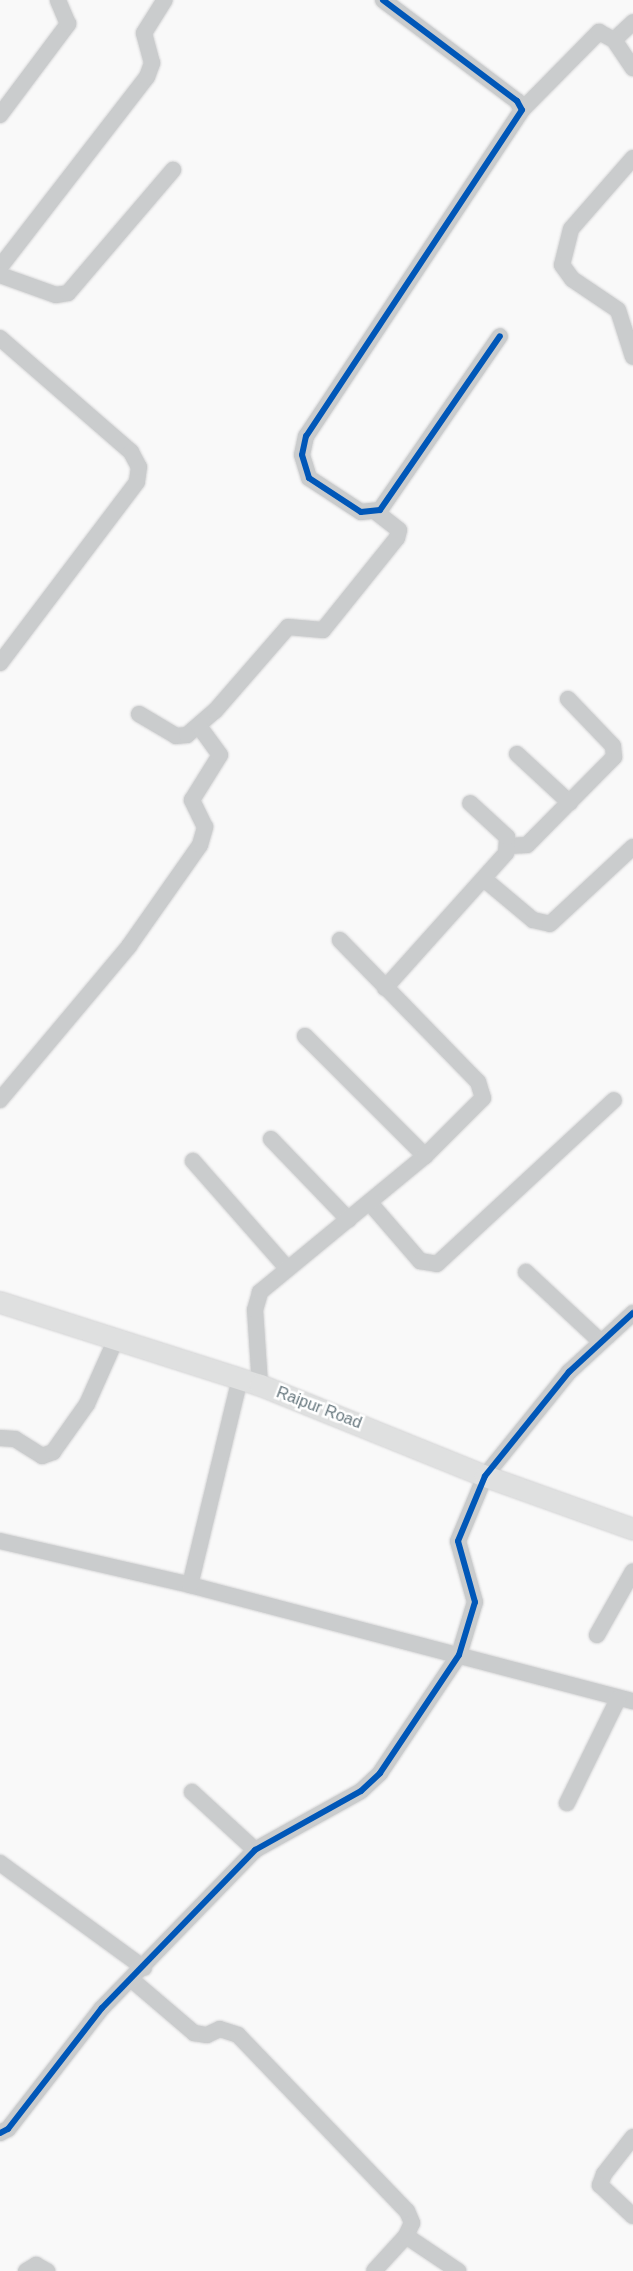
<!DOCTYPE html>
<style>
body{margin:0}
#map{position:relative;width:633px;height:2271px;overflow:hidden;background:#f9f9f9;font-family:Helvetica,sans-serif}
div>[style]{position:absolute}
.roads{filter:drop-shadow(0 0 1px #d4d4d5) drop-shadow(0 0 1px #d4d4d5)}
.minor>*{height:16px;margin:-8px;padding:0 8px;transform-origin:8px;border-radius:8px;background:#cacccd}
.major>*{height:21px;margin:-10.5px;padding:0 10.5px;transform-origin:10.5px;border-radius:10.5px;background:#dfe0e0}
.cycleway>*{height:6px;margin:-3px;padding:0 3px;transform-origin:3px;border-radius:3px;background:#0057b8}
span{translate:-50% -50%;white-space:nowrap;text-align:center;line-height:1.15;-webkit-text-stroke:5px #fff;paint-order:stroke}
.street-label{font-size:16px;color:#68787f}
</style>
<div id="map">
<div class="roads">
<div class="minor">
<i style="left:383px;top:0;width:168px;rotate:37deg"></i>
<i style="left:517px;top:101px;width:10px;rotate:61deg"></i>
<i style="left:522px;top:110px;width:391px;rotate:123.5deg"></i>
<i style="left:306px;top:436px;width:19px;rotate:102deg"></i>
<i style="left:302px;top:455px;width:24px;rotate:73deg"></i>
<i style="left:309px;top:478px;width:62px;rotate:33.2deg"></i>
<i style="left:361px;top:512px;width:19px;rotate:-6deg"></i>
<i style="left:380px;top:510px;width:211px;rotate:-55.4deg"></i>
<i style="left:614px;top:40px;width:26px;rotate:-43deg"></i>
<i style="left:522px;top:110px;width:110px;rotate:-45.4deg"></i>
<i style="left:599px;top:32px;width:17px;rotate:28deg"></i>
<i style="left:614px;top:40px;width:34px;rotate:56deg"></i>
<i style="left:0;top:115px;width:114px;rotate:-53.2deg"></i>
<i style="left:68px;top:24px;width:26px;rotate:-113deg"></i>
<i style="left:633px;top:158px;width:94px;rotate:131.1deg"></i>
<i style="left:571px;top:229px;width:37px;rotate:104deg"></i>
<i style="left:562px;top:265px;width:17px;rotate:54deg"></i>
<i style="left:572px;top:279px;width:55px;rotate:34deg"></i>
<i style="left:618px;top:310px;width:49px;rotate:72.3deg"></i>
<i style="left:0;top:267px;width:240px;rotate:-52.3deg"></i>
<i style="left:147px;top:77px;width:15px;rotate:-70deg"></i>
<i style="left:152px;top:63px;width:31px;rotate:-105deg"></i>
<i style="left:144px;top:33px;width:39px;rotate:-58deg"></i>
<i style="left:0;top:275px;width:59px;rotate:19.7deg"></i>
<i style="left:56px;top:295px;width:12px;rotate:-9deg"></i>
<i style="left:68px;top:293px;width:162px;rotate:-49.5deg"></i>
<i style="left:0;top:338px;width:174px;rotate:41deg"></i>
<i style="left:131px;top:452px;width:17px;rotate:62deg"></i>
<i style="left:139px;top:467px;width:15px;rotate:98deg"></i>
<i style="left:137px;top:482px;width:227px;rotate:127.1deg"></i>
<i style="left:139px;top:714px;width:43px;rotate:30.7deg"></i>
<i style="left:176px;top:736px;width:11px;rotate:-5deg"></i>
<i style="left:187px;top:735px;width:37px;rotate:-41deg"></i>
<i style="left:215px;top:711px;width:111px;rotate:-49deg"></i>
<i style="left:288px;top:627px;width:35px;rotate:5deg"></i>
<i style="left:323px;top:630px;width:118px;rotate:-51.2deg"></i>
<i style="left:397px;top:538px;width:8px;rotate:-76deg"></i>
<i style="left:399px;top:530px;width:29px;rotate:-142deg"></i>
<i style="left:517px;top:754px;width:72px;rotate:42.8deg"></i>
<i style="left:508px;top:846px;width:19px;rotate:-3deg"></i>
<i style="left:527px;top:845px;width:124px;rotate:-45.3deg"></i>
<i style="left:614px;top:757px;width:11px;rotate:-95deg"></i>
<i style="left:613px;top:746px;width:65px;rotate:-133.8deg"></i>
<i style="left:484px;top:879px;width:64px;rotate:39.9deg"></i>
<i style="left:533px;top:920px;width:17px;rotate:13deg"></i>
<i style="left:550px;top:924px;width:113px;rotate:-42.9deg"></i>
<i style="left:385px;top:988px;width:181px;rotate:-48.1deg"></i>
<i style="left:506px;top:853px;width:16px;rotate:-86deg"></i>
<i style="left:507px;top:837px;width:50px;rotate:-137.4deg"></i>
<i style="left:305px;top:1036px;width:170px;rotate:45deg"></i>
<i style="left:0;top:1100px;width:201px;rotate:-50deg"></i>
<i style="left:129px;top:946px;width:123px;rotate:-54.9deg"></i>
<i style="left:200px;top:845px;width:19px;rotate:-74deg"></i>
<i style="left:205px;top:827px;width:30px;rotate:-116deg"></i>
<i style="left:192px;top:800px;width:53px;rotate:-58.1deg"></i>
<i style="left:220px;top:755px;width:36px;rotate:-126deg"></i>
<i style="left:271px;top:1139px;width:112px;rotate:46.1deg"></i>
<i style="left:193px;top:1161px;width:142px;rotate:48.7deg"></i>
<i style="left:370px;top:1203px;width:77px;rotate:49.2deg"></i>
<i style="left:420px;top:1261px;width:17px;rotate:10deg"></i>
<i style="left:437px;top:1264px;width:241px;rotate:-42.8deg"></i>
<i style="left:526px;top:1272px;width:101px;rotate:43deg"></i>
<i style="left:260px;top:1385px;width:75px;rotate:-93.8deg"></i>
<i style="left:255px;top:1310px;width:19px;rotate:-74deg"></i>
<i style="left:260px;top:1292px;width:214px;rotate:-39.5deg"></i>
<i style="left:425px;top:1156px;width:82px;rotate:-45deg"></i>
<i style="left:483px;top:1098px;width:17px;rotate:-107deg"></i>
<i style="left:478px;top:1082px;width:198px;rotate:-134.2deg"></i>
<i style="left:0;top:1438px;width:15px;rotate:4deg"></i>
<i style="left:15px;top:1439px;width:32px;rotate:32deg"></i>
<i style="left:42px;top:1456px;width:12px;rotate:-20deg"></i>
<i style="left:53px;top:1452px;width:59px;rotate:-54.7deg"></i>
<i style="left:87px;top:1404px;width:71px;rotate:-66deg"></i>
<i style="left:0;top:1541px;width:195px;rotate:13deg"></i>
<i style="left:190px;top:1585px;width:458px;rotate:14.7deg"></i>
<i style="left:190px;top:1585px;width:212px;rotate:-76.4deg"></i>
<i style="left:597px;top:1635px;width:73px;rotate:-60.6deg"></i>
<i style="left:192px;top:1792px;width:86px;rotate:42.6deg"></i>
<i style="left:567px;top:1803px;width:116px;rotate:-63.9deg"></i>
<i style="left:0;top:1863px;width:178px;rotate:36.1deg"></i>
<i style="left:132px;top:1980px;width:82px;rotate:40.5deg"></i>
<i style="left:194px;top:2033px;width:13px;rotate:9deg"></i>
<i style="left:207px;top:2035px;width:14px;rotate:-25deg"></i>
<i style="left:220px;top:2029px;width:19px;rotate:18deg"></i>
<i style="left:238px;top:2035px;width:244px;rotate:46.2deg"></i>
<i style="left:407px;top:2211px;width:13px;rotate:67deg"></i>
<i style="left:412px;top:2223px;width:14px;rotate:115deg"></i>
<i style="left:406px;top:2236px;width:47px;rotate:132.4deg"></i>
<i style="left:0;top:2133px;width:9px;rotate:-27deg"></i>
<i style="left:8px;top:2129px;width:153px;rotate:-52.2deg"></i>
<i style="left:102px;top:2008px;width:220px;rotate:-45.9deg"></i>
<i style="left:255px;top:1850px;width:121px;rotate:-29.1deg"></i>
<i style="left:361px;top:1791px;width:26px;rotate:-43deg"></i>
<i style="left:380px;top:1773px;width:142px;rotate:-56.2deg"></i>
<i style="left:459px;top:1655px;width:55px;rotate:-73.2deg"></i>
<i style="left:475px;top:1602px;width:63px;rotate:-105.6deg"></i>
<i style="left:458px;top:1541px;width:70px;rotate:-67.4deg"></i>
<i style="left:485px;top:1476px;width:134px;rotate:-51.1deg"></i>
<i style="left:569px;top:1372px;width:87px;rotate:-42.7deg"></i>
<i style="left:633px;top:2137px;width:47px;rotate:128.1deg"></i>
<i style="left:604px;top:2174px;width:12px;rotate:110deg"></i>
<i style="left:600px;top:2185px;width:45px;rotate:43.2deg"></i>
<i style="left:406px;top:2236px;width:63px;rotate:33.9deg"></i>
<i style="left:26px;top:2271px;width:12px;rotate:-31deg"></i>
<i style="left:36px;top:2265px;width:13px;rotate:29deg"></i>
</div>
<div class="major">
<i style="left:0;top:1302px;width:273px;rotate:17.7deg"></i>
<i style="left:260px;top:1385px;width:243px;rotate:22deg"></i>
<i style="left:485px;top:1476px;width:157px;rotate:19.7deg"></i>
</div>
</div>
<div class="cycleway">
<i style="left:383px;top:0;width:168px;rotate:37deg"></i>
<i style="left:517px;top:101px;width:10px;rotate:61deg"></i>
<i style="left:522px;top:110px;width:391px;rotate:123.5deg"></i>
<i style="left:306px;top:436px;width:19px;rotate:102deg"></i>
<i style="left:302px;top:455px;width:24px;rotate:73deg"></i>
<i style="left:309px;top:478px;width:62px;rotate:33.2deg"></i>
<i style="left:361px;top:512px;width:19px;rotate:-6deg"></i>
<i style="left:380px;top:510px;width:211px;rotate:-55.4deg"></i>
<i style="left:0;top:2133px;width:9px;rotate:-27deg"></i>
<i style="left:8px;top:2129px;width:153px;rotate:-52.2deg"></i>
<i style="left:102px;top:2008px;width:220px;rotate:-45.9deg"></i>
<i style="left:255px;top:1850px;width:121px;rotate:-29.1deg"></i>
<i style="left:361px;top:1791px;width:26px;rotate:-43deg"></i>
<i style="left:380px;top:1773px;width:142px;rotate:-56.2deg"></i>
<i style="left:459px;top:1655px;width:55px;rotate:-73.2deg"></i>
<i style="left:475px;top:1602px;width:63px;rotate:-105.6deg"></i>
<i style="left:458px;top:1541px;width:70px;rotate:-67.4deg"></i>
<i style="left:485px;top:1476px;width:134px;rotate:-51.1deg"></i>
<i style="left:569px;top:1372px;width:87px;rotate:-42.7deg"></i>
</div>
<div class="street-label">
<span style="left:319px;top:1408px;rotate:21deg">Raipur Road</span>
</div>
</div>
